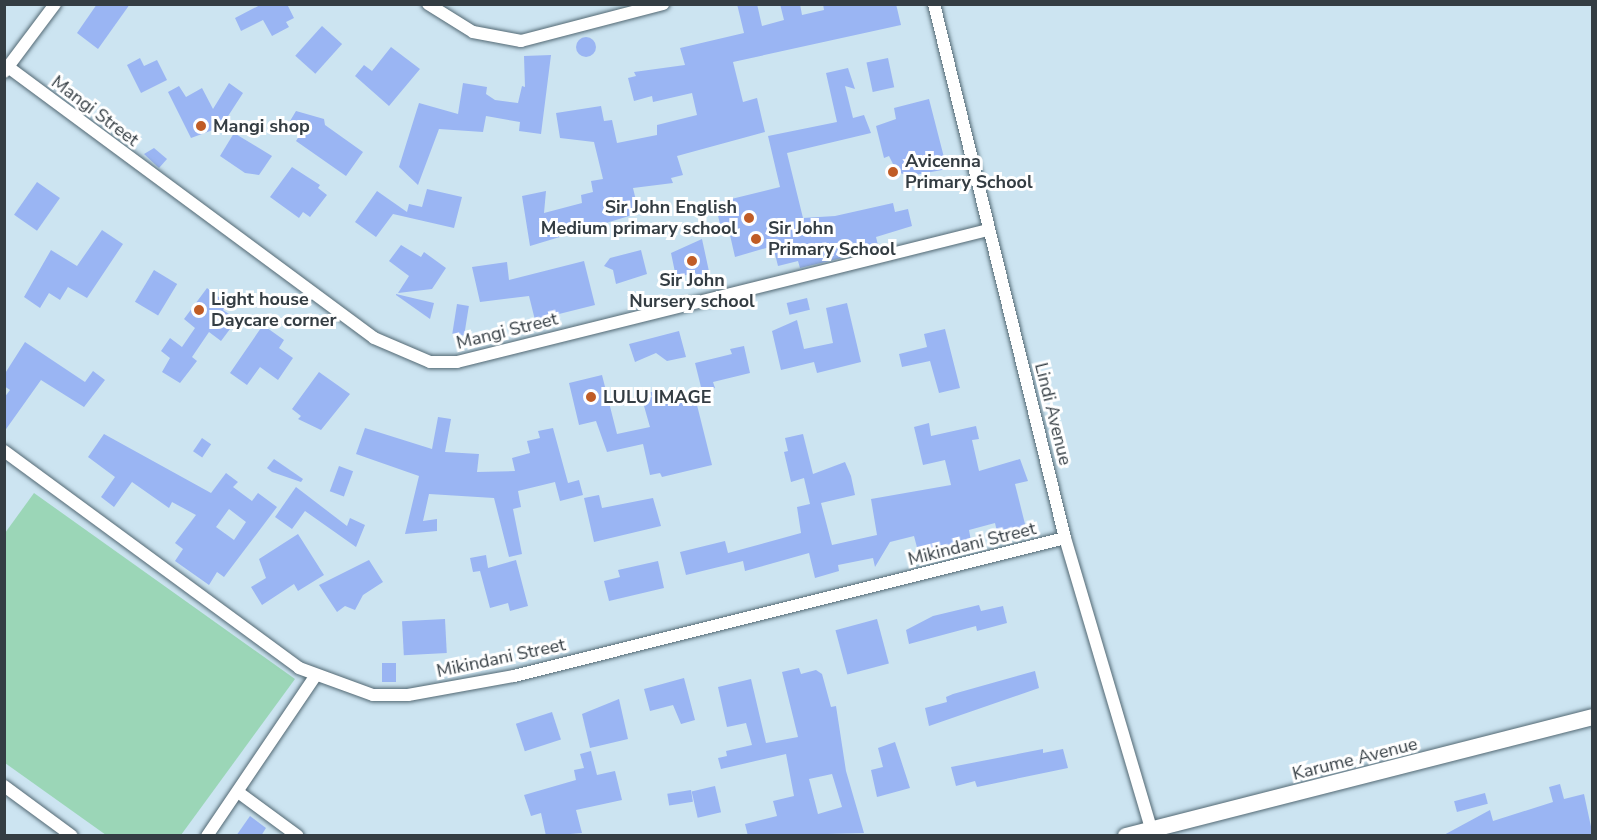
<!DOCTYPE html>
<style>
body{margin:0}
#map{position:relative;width:1597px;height:840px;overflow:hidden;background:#cce4f1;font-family:"Nunito Sans",sans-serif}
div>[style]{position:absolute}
.green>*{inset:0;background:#9bd6b7}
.building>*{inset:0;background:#9ab5f3;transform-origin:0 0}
.round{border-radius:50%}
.roads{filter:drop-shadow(0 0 2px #526873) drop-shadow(0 0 2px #526873)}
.minor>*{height:12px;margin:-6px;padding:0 6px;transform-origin:6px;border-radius:6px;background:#fff}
.secondary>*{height:16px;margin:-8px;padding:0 8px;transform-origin:8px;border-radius:8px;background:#fff}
.dots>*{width:16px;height:16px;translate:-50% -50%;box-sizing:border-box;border:3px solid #fff;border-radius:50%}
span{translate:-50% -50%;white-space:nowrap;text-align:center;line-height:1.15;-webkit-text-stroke:6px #fff;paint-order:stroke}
.street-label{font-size:18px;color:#343d43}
.poi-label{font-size:18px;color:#343d43;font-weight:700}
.left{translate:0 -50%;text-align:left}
.right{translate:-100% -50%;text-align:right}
.frame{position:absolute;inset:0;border:6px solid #343d43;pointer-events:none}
</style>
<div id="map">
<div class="green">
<i style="clip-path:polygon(34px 493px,295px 679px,181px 835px,106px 835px,5px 763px,5px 533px)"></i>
</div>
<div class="building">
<i style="clip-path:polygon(97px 4px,130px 4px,98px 49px,77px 33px)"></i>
<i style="clip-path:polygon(262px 4px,287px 4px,294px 18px,286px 22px,289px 27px,272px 36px,263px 20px,241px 31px,235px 18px)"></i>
<i style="clip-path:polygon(737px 4px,757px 4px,762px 26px,784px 20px,780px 4px,800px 4px,802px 15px,824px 10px,823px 4px,896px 4px,901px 25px,733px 62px,743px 102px,757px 98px,765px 132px,677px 156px,683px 175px,671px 178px,673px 183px,633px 188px,639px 213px,530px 246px,522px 196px,546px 191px,544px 213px,582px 203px,581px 195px,593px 192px,591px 181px,603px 179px,594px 142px,560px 138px,556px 113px,601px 106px,604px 121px,612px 120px,617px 143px,657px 135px,657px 125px,697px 115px,692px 93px,653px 102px,652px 96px,634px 101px,628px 78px,636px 76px,634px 72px,685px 65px,680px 48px,744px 33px)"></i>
<i style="left:322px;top:26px;width:27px;height:40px;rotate:42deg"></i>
<i class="round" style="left:576px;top:37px;width:20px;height:20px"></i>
<i style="clip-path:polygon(391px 47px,420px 69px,389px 106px,355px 76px,364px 65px,372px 71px)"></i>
<i style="clip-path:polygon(551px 55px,541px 134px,519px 131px,520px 122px,486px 116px,483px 132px,439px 129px,418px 185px,399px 167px,419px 103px,458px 114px,463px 83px,487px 87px,486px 94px,495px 100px,518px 103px,522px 86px,525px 87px,524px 56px)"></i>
<i style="clip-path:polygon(140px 58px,144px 66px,157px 60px,167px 80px,141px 93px,127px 65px)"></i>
<i style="left:888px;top:58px;width:30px;height:22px;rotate:78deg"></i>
<i style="clip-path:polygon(848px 68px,855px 89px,845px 86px,853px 118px,864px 115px,871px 133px,787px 153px,803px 218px,835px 216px,893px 203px,895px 212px,908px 209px,912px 226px,876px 237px,879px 249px,800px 268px,798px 261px,778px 266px,773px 246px,735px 257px,727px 222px,720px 224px,715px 203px,780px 187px,768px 136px,837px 122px,826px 73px)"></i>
<i style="clip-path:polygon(229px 83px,243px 93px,221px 127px,191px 138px,168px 92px,179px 86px,186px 97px,202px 88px,213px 109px)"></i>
<i style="clip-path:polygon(929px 99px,947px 169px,910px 176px,897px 172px,889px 156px,884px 158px,876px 126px,896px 119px,894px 108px)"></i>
<i style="clip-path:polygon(296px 111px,324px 119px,325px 125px,363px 152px,346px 176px,296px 141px,303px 130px,290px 121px)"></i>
<i style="clip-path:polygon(234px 133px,272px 156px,259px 175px,245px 173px,220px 156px)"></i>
<i style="clip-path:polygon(154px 148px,167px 159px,159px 168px,144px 154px)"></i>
<i style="clip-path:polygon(292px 167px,320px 185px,318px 188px,327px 195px,310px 217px,303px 212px,299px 218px,270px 197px)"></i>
<i style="left:37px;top:182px;width:28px;height:40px;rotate:35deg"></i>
<i style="clip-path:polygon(427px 189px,462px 197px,454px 228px,393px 214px,376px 237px,355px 222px,377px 191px,407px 212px,409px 204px,422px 207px)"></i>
<i style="clip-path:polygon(102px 230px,123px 244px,87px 298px,68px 287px,60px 300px,49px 293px,40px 308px,24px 297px,51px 250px,77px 266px)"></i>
<i style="clip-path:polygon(702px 239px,710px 276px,697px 279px,696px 273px,676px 277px,671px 253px)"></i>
<i style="clip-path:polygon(401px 245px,421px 257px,424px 252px,446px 268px,432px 289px,398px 293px,409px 276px,389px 261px)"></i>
<i style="clip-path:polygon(641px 250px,647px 274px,616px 284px,613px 270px,604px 266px,610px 258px)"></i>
<i style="clip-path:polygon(584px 261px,595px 305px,535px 320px,529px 296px,480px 302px,472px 267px,507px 262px,509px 280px)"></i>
<i style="left:154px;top:270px;width:27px;height:37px;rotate:31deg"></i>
<i style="clip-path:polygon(207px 288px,228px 304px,223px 310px,232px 316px,225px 325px,230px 329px,221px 341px,209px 332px,192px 357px,197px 361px,180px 383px,162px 372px,170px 358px,161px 351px,170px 338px,182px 347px,195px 328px,184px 319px)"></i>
<i style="clip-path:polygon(396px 294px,434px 303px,430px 319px,396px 295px)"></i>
<i style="left:807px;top:298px;width:12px;height:21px;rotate:76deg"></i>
<i style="clip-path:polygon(847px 303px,861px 362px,817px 373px,814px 362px,781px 370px,772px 331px,797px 320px,804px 349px,833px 343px,826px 308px)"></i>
<i style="left:457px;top:304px;width:12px;height:30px;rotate:9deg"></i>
<i style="clip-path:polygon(263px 325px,284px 340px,279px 348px,293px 358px,278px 380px,260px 367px,247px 385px,230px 373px)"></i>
<i style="clip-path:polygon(945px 329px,960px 388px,939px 393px,930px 361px,902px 367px,899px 354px,927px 347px,924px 334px)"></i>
<i style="clip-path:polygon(679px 331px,686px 357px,667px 361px,656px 353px,635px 362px,629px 344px)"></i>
<i style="clip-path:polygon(25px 342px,85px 382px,93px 371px,105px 380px,84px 407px,41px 380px,4px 432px,4px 398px,10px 390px,4px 386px,4px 375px)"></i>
<i style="clip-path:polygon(744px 346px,750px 373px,713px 382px,715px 388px,702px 391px,695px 363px,732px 354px,730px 349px)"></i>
<i style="clip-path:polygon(319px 372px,350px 394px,321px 430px,298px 419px,301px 416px,292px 409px)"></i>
<i style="clip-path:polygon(602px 375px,617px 434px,650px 427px,642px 399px,652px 397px,650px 392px,673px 392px,675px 401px,695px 397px,712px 465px,662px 477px,660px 473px,650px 475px,643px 444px,607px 452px,596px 421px,579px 425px,569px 383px)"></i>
<i style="clip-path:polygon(438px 417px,451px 419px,445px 452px,479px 454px,477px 472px,515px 471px,512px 458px,530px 453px,527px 441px,540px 438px,538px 431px,553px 428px,568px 483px,579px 480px,583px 495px,560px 501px,555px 482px,518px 491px,521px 507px,513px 509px,522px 554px,509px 557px,494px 498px,429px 494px,423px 521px,437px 519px,437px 531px,405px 534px,419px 476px,356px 454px,365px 428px,432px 449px)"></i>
<i style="clip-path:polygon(929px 423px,931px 436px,976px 426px,979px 439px,972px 440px,979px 471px,1020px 459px,1028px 481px,1015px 484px,1026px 528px,998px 536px,995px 523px,969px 530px,971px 541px,919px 555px,914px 536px,890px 542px,875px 567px,873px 558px,838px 565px,839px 571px,815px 578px,809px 553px,745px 571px,743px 561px,686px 575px,680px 552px,725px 541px,728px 553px,801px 533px,797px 507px,810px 504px,804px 478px,791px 482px,784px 452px,788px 451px,785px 438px,803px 434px,813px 474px,845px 462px,851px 476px,855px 495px,821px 503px,832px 545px,877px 535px,871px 499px,951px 485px,945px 460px,923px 465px,914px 427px)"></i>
<i style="clip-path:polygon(evenodd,104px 434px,211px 493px,226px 473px,238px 482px,233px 487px,252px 501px,258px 493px,277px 507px,224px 577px,217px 572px,209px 585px,175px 561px,183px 549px,175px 543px,196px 515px,172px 502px,169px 508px,132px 482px,114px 507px,101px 497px,115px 477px,88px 457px,104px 434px,229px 509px,246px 522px,234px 540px,216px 527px,229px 509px)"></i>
<i style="left:202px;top:438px;width:11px;height:16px;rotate:34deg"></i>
<i style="clip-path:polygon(274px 459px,303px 479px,301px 482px,272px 472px,267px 468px)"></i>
<i style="left:339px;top:466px;width:15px;height:27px;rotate:20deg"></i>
<i style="clip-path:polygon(296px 487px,347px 526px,350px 518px,365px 525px,356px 547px,305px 511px,292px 529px,275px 517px)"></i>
<i style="clip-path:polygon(599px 495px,602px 508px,653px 498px,661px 526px,594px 542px,584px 498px)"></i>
<i style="clip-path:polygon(298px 534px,324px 575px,298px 591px,294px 584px,262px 605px,251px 587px,266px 578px,259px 559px)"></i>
<i style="clip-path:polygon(486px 555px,488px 568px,516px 560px,528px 606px,510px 611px,508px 603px,490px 608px,480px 571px,473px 572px,470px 558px)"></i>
<i style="clip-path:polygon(369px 560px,383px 582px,363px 595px,355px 610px,345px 606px,337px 612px,319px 585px)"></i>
<i style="clip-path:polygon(658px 561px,664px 588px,609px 601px,604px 581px,620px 577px,618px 570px)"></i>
<i style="clip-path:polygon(979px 605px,981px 611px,1003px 606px,1007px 623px,977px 631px,976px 626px,909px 644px,906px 630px,933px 616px)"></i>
<i style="left:445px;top:619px;width:34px;height:43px;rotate:87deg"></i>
<i style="left:877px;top:619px;width:46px;height:43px;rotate:75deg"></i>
<i style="left:396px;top:663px;width:19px;height:14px;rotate:90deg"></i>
<i style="clip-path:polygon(evenodd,799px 668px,801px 674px,816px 670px,822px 674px,831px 707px,836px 706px,846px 771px,864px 833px,748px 836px,745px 824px,777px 816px,773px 801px,794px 796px,786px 754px,721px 769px,718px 758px,727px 756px,726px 751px,752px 745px,746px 723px,727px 727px,718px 687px,751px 679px,766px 743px,798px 737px,782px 672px,799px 668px,832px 774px,842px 807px,818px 814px,809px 779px,832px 774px)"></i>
<i style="clip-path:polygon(1035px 671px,1039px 688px,929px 726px,925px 708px,947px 702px,946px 697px,953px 694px)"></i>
<i style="clip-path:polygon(684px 678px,695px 720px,681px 724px,673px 705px,650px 711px,644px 689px)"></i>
<i style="clip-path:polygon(619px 699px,628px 739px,590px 748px,582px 714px)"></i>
<i style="left:552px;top:712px;width:29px;height:38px;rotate:72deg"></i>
<i style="clip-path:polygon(895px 742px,910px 788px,877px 797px,871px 770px,883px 767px,878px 748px)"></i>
<i style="clip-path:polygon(1043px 749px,1043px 753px,1063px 749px,1068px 768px,977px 787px,975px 781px,956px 786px,951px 767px)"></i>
<i style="clip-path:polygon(591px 751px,597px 775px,615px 771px,622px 800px,576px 810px,582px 833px,546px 836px,541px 813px,531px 816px,524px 795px,576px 780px,574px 770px,584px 768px,580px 754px)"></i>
<i style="clip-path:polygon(1560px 784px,1564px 799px,1584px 794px,1593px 836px,1442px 836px,1490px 810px,1493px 821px,1553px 802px,1549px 787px)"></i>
<i style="left:715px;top:786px;width:27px;height:24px;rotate:77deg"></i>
<i style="left:691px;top:790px;width:12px;height:24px;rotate:81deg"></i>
<i style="left:1485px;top:793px;width:11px;height:32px;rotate:75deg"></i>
<i style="clip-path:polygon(250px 816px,266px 828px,261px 836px,236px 836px)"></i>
</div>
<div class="roads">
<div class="minor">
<i style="left:428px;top:4px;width:53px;rotate:31.9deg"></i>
<i style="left:473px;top:32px;width:49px;rotate:10.6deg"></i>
<i style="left:521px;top:41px;width:147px;rotate:-14.6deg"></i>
<i style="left:934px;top:4px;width:550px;rotate:76.22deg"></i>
<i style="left:1065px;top:538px;width:311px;rotate:73.5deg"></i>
<i style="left:8px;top:67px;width:455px;rotate:36.5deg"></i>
<i style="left:374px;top:338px;width:61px;rotate:23.2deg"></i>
<i style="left:430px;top:362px;width:27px"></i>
<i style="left:457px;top:362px;width:547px;rotate:-13.96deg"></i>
<i style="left:4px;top:72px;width:85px;rotate:-53.1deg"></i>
<i style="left:4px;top:451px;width:366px;rotate:36.3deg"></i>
<i style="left:299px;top:668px;width:79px;rotate:20deg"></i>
<i style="left:373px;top:695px;width:35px"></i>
<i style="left:408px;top:695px;width:108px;rotate:-10.2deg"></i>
<i style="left:514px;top:676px;width:568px;rotate:-14.06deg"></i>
<i style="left:4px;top:786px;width:84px;rotate:36.3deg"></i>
<i style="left:238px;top:792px;width:74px;rotate:36.3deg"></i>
<i style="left:207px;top:836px;width:194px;rotate:-55.9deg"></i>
</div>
<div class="secondary">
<i style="left:1126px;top:836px;width:481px;rotate:-14.3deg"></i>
</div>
</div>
<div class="dots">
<i style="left:201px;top:126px;background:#c05c26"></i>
<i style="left:893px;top:172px;background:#c05c26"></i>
<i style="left:749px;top:218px;background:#c05c26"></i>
<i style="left:756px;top:239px;background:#c05c26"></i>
<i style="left:692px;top:261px;background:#c05c26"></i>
<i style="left:199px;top:310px;background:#c05c26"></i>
<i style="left:591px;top:397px;background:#c05c26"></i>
</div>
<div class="street-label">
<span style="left:95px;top:111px;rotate:37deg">Mangi Street</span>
<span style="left:507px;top:331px;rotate:-14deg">Mangi Street</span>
<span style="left:1053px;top:414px;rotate:76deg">Lindi Avenue</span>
<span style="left:972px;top:544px;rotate:-14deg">Mikindani Street</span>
<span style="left:501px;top:658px;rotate:-12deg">Mikindani Street</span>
<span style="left:1355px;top:759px;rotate:-14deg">Karume Avenue</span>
</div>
<div class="poi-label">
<span class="left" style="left:213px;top:126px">Mangi shop</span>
<span class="left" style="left:905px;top:172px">Avicenna<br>Primary School</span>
<span class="right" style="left:737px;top:218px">Sir John English<br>Medium primary school</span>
<span class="left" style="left:768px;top:239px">Sir John<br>Primary School</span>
<span style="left:692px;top:291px">Sir John<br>Nursery school</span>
<span class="left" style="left:211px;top:310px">Light house<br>Daycare corner</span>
<span class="left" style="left:603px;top:397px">LULU IMAGE</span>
</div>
<div class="frame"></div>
</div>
